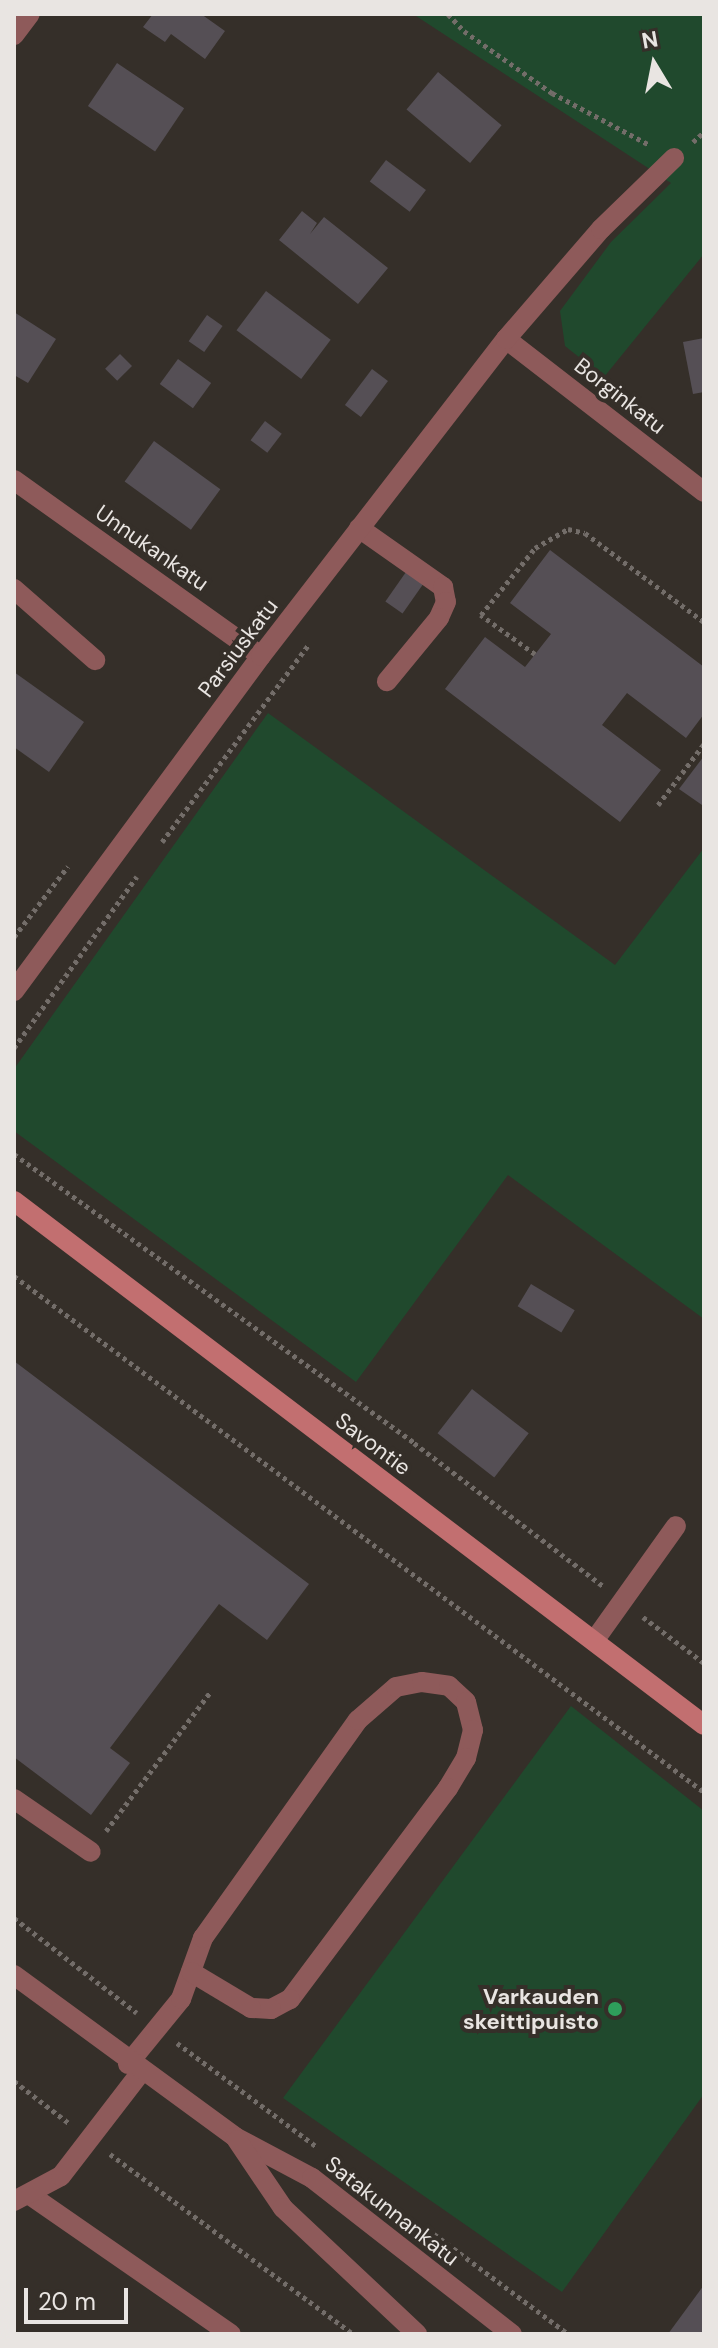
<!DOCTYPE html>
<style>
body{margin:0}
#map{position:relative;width:718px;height:2348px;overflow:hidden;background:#352f29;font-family:"DM Sans",sans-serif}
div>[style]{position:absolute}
.green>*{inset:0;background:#20492d}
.building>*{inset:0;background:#554f55;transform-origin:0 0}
.path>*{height:5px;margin-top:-2.5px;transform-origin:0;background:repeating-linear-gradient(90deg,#736d69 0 4px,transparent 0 8px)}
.lane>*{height:20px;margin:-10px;padding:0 10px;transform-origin:10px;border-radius:10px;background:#8e5a5a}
.street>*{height:20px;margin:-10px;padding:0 10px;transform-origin:10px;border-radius:10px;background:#8e5a5a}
.secondary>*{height:20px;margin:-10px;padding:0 10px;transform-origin:10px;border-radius:10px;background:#c26f70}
.dots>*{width:22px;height:22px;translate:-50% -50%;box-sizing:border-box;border:4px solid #352f29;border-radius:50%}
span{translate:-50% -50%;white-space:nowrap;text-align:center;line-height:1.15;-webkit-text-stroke:8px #352f29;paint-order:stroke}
.street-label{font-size:22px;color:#e9e5e2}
.poi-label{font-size:22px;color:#e9e5e2;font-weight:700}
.right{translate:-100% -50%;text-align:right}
.frame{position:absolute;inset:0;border:16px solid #e9e5e2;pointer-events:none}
.north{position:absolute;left:614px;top:24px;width:80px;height:80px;-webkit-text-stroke:6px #352f29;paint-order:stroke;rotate:350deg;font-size:22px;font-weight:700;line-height:32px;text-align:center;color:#e9e5e2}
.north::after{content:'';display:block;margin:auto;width:28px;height:36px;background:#e9e5e2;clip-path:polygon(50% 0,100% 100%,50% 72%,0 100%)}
.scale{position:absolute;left:24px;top:2288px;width:104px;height:36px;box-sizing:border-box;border:4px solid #e9e5e2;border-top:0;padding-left:10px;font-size:24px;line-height:28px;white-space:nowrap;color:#e9e5e2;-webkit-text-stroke:6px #352f29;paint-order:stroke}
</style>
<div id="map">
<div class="green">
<i style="clip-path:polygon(413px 14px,704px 14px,704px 254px,604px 377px,565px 346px,560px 311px,611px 242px,671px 183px)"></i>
<i style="clip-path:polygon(268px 713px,615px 965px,704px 848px,704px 1319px,508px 1175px,356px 1382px,14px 1131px,14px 1069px)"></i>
<i style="clip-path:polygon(571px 1706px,704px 1811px,704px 2094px,562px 2292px,283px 2098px)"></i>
</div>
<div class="building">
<i style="clip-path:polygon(153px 14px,201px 14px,225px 31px,205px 59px,171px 34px,165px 42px,143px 27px)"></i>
<i style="left:117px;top:63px;width:81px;height:52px;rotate:34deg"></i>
<i style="left:438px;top:72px;width:83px;height:49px;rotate:40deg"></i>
<i style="left:386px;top:160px;width:50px;height:27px;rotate:37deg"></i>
<i style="clip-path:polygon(302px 211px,317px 223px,310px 234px,324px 217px,388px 268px,358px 304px,279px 240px)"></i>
<i style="left:266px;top:291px;width:81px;height:49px;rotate:37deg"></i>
<i style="clip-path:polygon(14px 312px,56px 339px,28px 383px,14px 375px)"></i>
<i style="left:207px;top:315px;width:19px;height:32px;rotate:35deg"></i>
<i style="clip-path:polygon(704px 338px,704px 392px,693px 394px,683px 342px)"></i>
<i style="left:120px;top:354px;width:17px;height:21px;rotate:45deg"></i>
<i style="left:178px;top:359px;width:41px;height:31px;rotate:36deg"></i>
<i style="left:372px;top:369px;width:20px;height:45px;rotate:37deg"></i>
<i style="left:265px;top:421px;width:21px;height:24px;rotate:37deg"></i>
<i style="left:154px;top:441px;width:82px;height:50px;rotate:36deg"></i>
<i style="clip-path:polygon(550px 550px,704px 667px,704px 714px,686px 738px,627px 693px,602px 725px,661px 770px,620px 822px,445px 689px,485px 637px,525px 667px,551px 634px,510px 603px)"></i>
<i style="left:406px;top:572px;width:21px;height:36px;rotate:35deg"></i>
<i style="clip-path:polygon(14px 672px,84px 722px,49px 772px,14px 747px)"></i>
<i style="clip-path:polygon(704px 756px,704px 802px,702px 805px,679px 789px)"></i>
<i style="left:531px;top:1284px;width:51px;height:26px;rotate:31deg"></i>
<i style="clip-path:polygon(14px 1361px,309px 1584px,267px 1640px,219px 1604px,110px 1748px,130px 1763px,91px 1815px,14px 1757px)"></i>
<i style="left:472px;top:1389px;width:72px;height:56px;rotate:38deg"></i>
<i style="clip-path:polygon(704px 2285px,704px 2334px,668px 2334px)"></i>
</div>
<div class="path">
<i style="left:448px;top:14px;width:23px;rotate:47deg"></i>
<i style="left:464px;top:31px;width:108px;rotate:35.2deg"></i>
<i style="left:552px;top:93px;width:109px;rotate:28deg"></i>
<i style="left:693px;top:142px;width:15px;rotate:-42deg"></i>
<i style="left:535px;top:654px;width:67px;rotate:-144.2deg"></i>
<i style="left:481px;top:615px;width:86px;rotate:-51.1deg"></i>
<i style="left:535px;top:548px;width:38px;rotate:-30deg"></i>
<i style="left:568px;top:529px;width:17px;rotate:13deg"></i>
<i style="left:585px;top:533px;width:149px;rotate:36.8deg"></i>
<i style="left:658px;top:805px;width:76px;rotate:-53deg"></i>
<i style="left:162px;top:842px;width:247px;rotate:-53.4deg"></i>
<i style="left:14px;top:937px;width:89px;rotate:-52.7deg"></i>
<i style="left:14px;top:1048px;width:211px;rotate:-54.4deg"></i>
<i style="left:14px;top:1154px;width:493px;rotate:35.8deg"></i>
<i style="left:414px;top:1443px;width:237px;rotate:37.1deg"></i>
<i style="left:14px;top:1276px;width:862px;rotate:36.79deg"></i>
<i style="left:643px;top:1617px;width:76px;rotate:37deg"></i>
<i style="left:106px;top:1831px;width:175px;rotate:-53.1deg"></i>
<i style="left:14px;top:1918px;width:155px;rotate:37.7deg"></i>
<i style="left:177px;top:2043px;width:174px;rotate:36.6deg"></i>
<i style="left:14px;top:2081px;width:71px;rotate:37.5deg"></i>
<i style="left:110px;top:2154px;width:302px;rotate:36.5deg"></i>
<i style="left:434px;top:2234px;width:167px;rotate:36.7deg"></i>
</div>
<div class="lane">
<i style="left:359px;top:528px;width:103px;rotate:35.1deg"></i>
<i style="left:443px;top:587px;width:15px;rotate:79deg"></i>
<i style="left:446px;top:602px;width:17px;rotate:114deg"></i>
<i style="left:439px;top:618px;width:82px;rotate:129.5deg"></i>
<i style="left:14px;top:589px;width:108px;rotate:41.2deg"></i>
<i style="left:594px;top:1641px;width:141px;rotate:-54.5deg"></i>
<i style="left:14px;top:1799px;width:93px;rotate:34.5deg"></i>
<i style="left:128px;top:2064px;width:84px;rotate:-50.8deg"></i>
<i style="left:181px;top:1999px;width:65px;rotate:-70.2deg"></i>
<i style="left:203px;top:1938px;width:267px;rotate:-54.6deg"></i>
<i style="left:358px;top:1720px;width:50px;rotate:-41deg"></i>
<i style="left:396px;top:1687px;width:26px;rotate:-11deg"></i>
<i style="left:422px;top:1682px;width:27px;rotate:8deg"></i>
<i style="left:449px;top:1686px;width:23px;rotate:43deg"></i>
<i style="left:466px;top:1702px;width:29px;rotate:76deg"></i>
<i style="left:473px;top:1730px;width:29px;rotate:104deg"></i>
<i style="left:466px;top:1758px;width:35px;rotate:121deg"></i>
<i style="left:448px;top:1788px;width:264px;rotate:126.8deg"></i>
<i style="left:290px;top:1999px;width:21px;rotate:152deg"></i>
<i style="left:271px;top:2009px;width:20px;rotate:-177deg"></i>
<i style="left:251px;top:2008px;width:70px;rotate:-149deg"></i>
<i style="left:30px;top:2195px;width:244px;rotate:34.7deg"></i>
<i style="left:14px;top:2201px;width:53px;rotate:-28deg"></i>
<i style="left:61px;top:2176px;width:131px;rotate:-52.4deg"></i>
</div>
<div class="street">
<i style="left:14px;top:35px;width:26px;rotate:-53deg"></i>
<i style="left:506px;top:339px;width:250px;rotate:37.7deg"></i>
<i style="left:14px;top:480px;width:303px;rotate:35.5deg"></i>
<i style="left:14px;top:991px;width:416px;rotate:-53.6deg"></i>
<i style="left:261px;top:656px;width:401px;rotate:-52.3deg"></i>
<i style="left:506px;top:339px;width:145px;rotate:-49.2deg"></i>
<i style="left:601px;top:229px;width:102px;rotate:-44.2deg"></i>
<i style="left:14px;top:1975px;width:274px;rotate:36.2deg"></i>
<i style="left:235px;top:2137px;width:87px;rotate:28deg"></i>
<i style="left:312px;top:2178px;width:254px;rotate:38deg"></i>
<i style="left:237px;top:2140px;width:82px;rotate:55.9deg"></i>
<i style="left:283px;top:2208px;width:184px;rotate:43.2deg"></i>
</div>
<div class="secondary">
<i style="left:14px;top:1201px;width:866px;rotate:37.21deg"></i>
</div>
<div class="dots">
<i style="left:615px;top:2009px;background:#2e9e5b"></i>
</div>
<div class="street-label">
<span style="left:620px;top:396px;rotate:38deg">Borginkatu</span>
<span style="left:152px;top:548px;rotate:35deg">Unnukankatu</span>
<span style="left:238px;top:648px;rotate:-53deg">Parsiuskatu</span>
<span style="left:373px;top:1444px;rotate:37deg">Savontie</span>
<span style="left:392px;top:2211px;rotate:38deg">Satakunnankatu</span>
</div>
<div class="poi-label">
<span class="right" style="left:599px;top:2009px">Varkauden<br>skeittipuisto</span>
</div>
<div class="frame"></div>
<div class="north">N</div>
<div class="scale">20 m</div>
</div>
